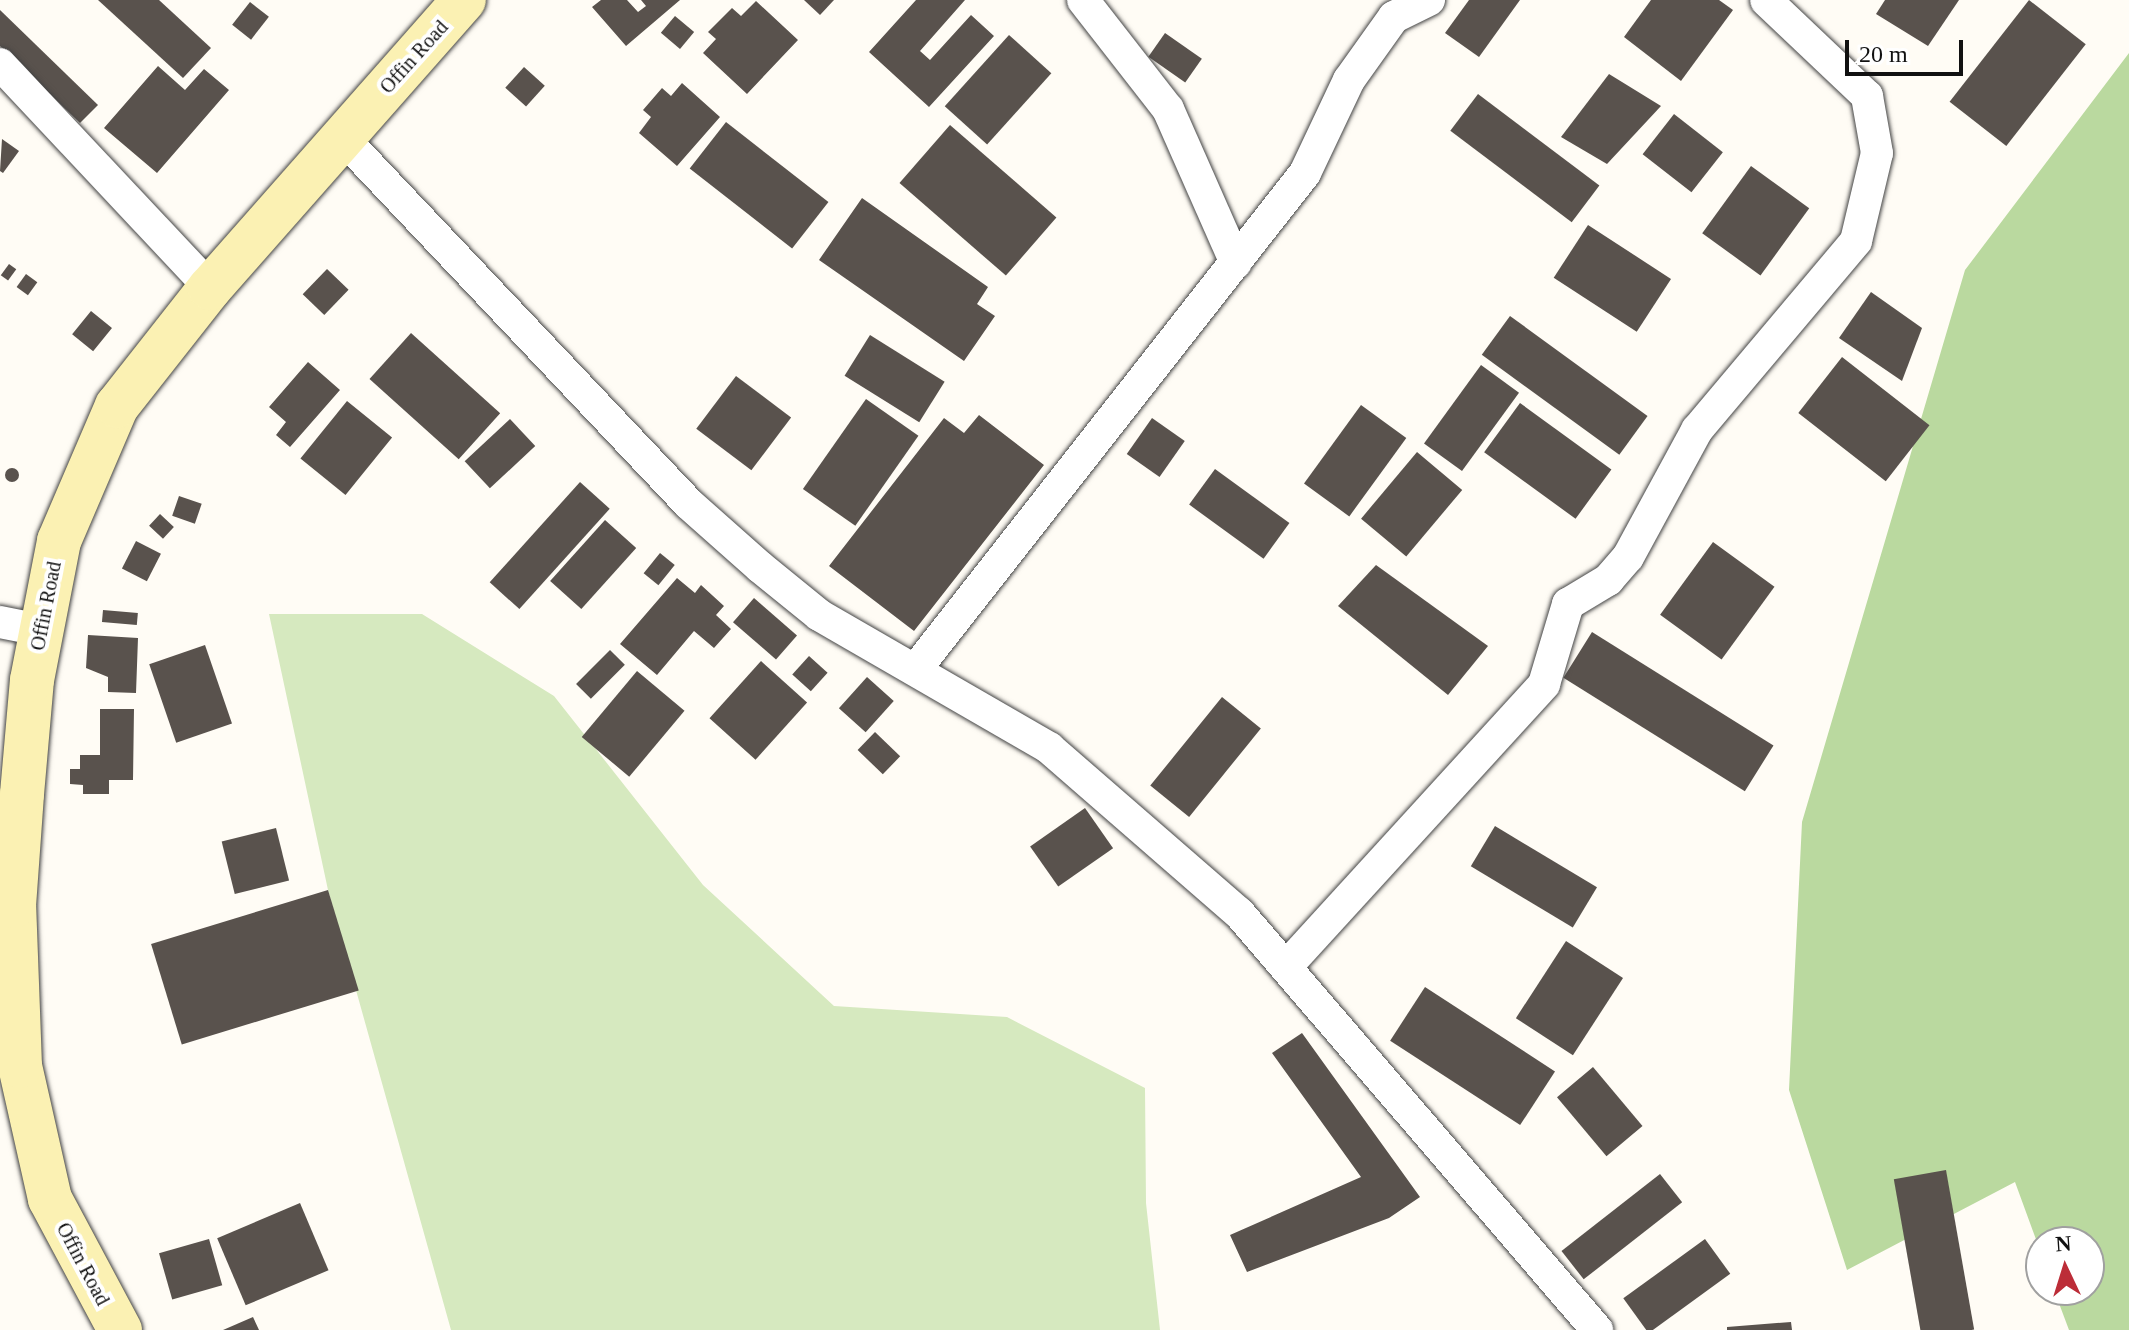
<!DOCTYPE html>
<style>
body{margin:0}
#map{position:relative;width:2129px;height:1330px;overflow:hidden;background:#fffcf5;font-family:"Times New Roman",serif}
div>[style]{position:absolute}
.green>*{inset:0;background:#d6e9bf}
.forest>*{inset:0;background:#bad99f}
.building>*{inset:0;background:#59524d;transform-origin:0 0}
.round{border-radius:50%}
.roads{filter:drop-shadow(0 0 2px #444) drop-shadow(0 0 2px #444)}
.street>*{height:32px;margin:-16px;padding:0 16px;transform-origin:16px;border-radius:16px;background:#fff}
.secondary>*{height:44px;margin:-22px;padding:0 22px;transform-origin:22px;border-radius:22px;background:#fbf1b3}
span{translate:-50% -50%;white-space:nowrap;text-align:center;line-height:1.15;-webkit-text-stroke:8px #fff;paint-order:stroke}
.street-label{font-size:20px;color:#111}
.north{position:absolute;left:2025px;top:1226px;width:80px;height:80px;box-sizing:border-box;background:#fff;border:2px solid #a0a0a0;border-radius:50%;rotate:356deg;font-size:22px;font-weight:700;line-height:32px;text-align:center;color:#111}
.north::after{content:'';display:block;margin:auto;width:28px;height:36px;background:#bc2d38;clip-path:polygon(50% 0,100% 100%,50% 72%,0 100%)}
.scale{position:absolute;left:1845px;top:40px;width:118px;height:36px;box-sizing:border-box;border:4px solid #111;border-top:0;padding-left:10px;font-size:24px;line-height:28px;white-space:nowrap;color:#111;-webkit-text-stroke:6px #fff;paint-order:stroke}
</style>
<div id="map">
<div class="green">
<i style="clip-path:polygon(269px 614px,422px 614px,554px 696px,703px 885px,834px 1006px,1007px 1017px,1145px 1088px,1146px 1203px,1160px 1330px,451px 1330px,328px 890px)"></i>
</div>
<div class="forest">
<i style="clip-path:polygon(2129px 53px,2129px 1330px,2069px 1330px,2054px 1290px,2089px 1290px,2089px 1242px,2041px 1242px,2041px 1253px,2015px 1182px,1847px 1270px,1789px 1090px,1802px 822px,1965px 270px)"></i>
</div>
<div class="building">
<i style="clip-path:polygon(98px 0,159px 0,211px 48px,183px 78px)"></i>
<i style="clip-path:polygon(601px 0,627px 0,638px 12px,646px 6px,641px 0,680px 0,626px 46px,592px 7px)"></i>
<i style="clip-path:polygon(804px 0,834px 0,820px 15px)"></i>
<i style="clip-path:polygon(916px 0,965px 0,920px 51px,930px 60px,971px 15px,994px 36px,929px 107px,869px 52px)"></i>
<i style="clip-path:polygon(1469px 0,1520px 0,1479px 57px,1445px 33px)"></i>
<i style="clip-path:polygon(1651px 0,1719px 0,1733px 10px,1681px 81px,1624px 37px)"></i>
<i style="clip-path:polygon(1885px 0,1959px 0,1928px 46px,1876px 14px)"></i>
<i style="left:2029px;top:0;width:72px;height:129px;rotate:38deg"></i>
<i style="clip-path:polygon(756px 1px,798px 40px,747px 94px,703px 53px,716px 39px,708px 32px,732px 8px,741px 16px)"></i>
<i style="left:250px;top:2px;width:24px;height:29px;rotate:38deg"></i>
<i style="clip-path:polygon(0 10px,98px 105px,80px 123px,0 46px)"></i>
<i style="left:675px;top:16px;width:25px;height:22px;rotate:40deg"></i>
<i style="left:1165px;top:33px;width:45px;height:29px;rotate:35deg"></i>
<i style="left:1009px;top:35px;width:57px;height:96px;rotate:42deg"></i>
<i style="clip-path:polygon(158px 66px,185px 90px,204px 69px,229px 90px,157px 173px,104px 128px)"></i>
<i style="left:524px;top:67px;width:28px;height:28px;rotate:42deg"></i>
<i style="clip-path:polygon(1609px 74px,1661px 106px,1607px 164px,1561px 137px)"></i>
<i style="clip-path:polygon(682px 83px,720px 117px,677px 166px,639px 133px,651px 117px,643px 110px,662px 88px,671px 96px)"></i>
<i style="left:1478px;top:94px;width:152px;height:46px;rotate:37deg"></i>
<i style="left:1674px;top:114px;width:62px;height:51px;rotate:38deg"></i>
<i style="left:726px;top:122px;width:130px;height:59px;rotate:38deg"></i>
<i style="left:950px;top:125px;width:141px;height:77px;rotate:41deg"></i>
<i style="clip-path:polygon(2px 139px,19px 151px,3px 173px,0 171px)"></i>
<i style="left:1751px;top:166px;width:72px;height:83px;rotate:36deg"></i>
<i style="clip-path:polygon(862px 198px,988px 287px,977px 304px,995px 316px,964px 361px,819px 260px)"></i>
<i style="left:1588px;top:225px;width:99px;height:63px;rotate:33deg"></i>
<i style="left:9px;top:264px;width:9px;height:14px;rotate:36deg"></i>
<i style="left:327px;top:269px;width:30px;height:35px;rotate:44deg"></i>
<i style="left:26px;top:274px;width:14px;height:16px;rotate:36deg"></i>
<i style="clip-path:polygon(1871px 292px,1922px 328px,1902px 381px,1839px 338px)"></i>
<i style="left:91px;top:311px;width:27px;height:30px;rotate:39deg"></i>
<i style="left:1510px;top:316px;width:170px;height:48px;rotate:36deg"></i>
<i style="left:411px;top:333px;width:120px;height:62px;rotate:42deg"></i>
<i style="left:870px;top:335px;width:88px;height:48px;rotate:32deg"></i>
<i style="left:1842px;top:357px;width:111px;height:71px;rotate:38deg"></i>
<i style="clip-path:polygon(308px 362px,340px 390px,290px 447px,276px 435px,286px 422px,269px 407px)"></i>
<i style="left:1481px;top:365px;width:47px;height:97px;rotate:36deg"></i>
<i style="left:736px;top:376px;width:69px;height:66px;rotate:37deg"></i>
<i style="left:866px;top:399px;width:64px;height:110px;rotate:35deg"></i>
<i style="left:347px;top:401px;width:58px;height:74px;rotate:39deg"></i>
<i style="left:1520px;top:403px;width:113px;height:61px;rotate:36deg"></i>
<i style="left:1361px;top:405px;width:56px;height:97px;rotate:36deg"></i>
<i style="clip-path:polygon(979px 415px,1044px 465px,914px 631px,829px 566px,944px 418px,964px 433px)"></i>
<i style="left:1152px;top:418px;width:40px;height:44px;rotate:35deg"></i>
<i style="left:510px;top:419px;width:37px;height:62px;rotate:47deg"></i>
<i style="left:1417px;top:452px;width:59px;height:87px;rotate:40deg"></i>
<i class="round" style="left:5px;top:468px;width:14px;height:14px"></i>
<i style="left:1215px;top:469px;width:92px;height:44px;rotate:36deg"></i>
<i style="left:580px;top:482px;width:40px;height:135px;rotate:42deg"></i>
<i style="left:179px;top:496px;width:24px;height:21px;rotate:19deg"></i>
<i style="left:160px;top:514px;width:19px;height:16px;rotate:43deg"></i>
<i style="left:605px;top:520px;width:42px;height:82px;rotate:42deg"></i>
<i style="left:136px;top:541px;width:28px;height:31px;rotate:27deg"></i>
<i style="left:1713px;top:542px;width:76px;height:90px;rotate:36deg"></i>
<i style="left:660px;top:553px;width:19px;height:26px;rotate:39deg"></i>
<i style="clip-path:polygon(1376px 565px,1488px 646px,1448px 695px,1338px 606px)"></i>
<i style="clip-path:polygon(677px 578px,695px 593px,701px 585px,724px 606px,716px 615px,731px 629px,714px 648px,694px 631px,657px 675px,620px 644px)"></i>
<i style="left:754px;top:598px;width:57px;height:32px;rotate:41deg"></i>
<i style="left:103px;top:610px;width:35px;height:12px;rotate:5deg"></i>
<i style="left:1592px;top:632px;width:214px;height:54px;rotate:32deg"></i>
<i style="clip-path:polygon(88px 635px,138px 638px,136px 693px,108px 692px,108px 677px,86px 668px)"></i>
<i style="left:205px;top:645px;width:83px;height:59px;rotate:71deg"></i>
<i style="left:610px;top:650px;width:21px;height:48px;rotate:45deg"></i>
<i style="left:809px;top:656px;width:25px;height:25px;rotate:42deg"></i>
<i style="left:761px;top:661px;width:62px;height:77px;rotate:42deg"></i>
<i style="left:637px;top:671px;width:62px;height:86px;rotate:40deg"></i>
<i style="left:867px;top:677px;width:36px;height:42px;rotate:42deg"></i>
<i style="left:1222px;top:697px;width:50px;height:114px;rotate:39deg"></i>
<i style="clip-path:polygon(100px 709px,134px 709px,133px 780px,109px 780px,109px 794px,83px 794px,83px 785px,70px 784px,70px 769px,80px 769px,80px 755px,100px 755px)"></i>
<i style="left:875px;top:732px;width:35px;height:25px;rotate:44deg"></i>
<i style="left:1085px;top:808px;width:49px;height:67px;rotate:55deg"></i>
<i style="left:1495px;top:826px;width:119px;height:47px;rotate:31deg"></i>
<i style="left:276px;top:828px;width:54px;height:56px;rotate:76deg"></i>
<i style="left:328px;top:890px;width:105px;height:185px;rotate:73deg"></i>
<i style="left:1566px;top:941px;width:68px;height:92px;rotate:33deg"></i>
<i style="left:1425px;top:987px;width:155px;height:64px;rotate:33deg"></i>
<i style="clip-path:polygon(1302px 1033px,1420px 1197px,1389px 1218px,1247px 1272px,1230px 1235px,1361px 1177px,1272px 1053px)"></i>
<i style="left:1593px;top:1067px;width:77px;height:47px;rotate:50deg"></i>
<i style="left:1946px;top:1170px;width:162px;height:53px;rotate:80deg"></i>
<i style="left:1660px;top:1174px;width:36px;height:125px;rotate:52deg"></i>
<i style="left:300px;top:1203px;width:73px;height:90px;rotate:67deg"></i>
<i style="left:209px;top:1239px;width:48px;height:52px;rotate:74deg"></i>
<i style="left:1705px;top:1239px;width:43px;height:101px;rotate:54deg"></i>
<i style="clip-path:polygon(253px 1317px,259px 1330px,223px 1330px)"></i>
<i style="clip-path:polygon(1791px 1322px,1792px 1330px,1727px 1330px,1727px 1327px)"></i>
</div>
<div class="roads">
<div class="street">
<i style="left:1083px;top:0;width:138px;rotate:52.1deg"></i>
<i style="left:1168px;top:109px;width:168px;rotate:66.2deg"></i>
<i style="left:0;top:64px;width:307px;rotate:46.8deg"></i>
<i style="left:342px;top:137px;width:505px;rotate:46.6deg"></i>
<i style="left:689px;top:504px;width:95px;rotate:41.6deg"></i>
<i style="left:760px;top:567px;width:76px;rotate:39.1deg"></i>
<i style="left:819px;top:615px;width:266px;rotate:30deg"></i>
<i style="left:1049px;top:748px;width:252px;rotate:41deg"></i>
<i style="left:1239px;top:913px;width:550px;rotate:49.35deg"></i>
<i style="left:0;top:622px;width:41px;rotate:11.3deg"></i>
<i style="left:916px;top:669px;width:630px;rotate:-51.89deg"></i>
<i style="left:1305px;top:173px;width:103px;rotate:-64.7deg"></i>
<i style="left:1349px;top:80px;width:77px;rotate:-54.5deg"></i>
<i style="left:1394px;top:17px;width:39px;rotate:-26deg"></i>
<i style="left:1286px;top:967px;width:383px;rotate:-47.6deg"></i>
<i style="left:1544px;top:684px;width:84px;rotate:-73.3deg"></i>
<i style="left:1568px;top:604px;width:47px;rotate:-31deg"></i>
<i style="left:1608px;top:580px;width:30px;rotate:-49deg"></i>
<i style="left:1628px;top:557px;width:145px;rotate:-61.5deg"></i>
<i style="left:1697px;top:430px;width:247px;rotate:-49.9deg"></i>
<i style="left:1856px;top:241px;width:90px;rotate:-76.6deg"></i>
<i style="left:1877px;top:153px;width:58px;rotate:-100deg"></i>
<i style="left:1867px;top:96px;width:139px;rotate:-136.5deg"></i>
</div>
<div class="secondary">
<i style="left:120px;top:1330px;width:149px;rotate:-118.1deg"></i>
<i style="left:50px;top:1199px;width:136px;rotate:-102.7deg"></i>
<i style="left:20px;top:1066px;width:160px;rotate:-92.1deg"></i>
<i style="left:14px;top:906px;width:112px;rotate:-85.9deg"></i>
<i style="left:22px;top:794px;width:114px;rotate:-85deg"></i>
<i style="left:32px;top:680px;width:142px;rotate:-79deg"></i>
<i style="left:59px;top:541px;width:147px;rotate:-66.8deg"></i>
<i style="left:117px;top:406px;width:150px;rotate:-51.8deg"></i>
<i style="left:210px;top:288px;width:384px;rotate:-48.6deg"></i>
</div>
</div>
<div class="street-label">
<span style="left:414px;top:57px;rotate:-48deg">Offin Road</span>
<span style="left:46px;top:606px;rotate:-79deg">Offin Road</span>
<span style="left:83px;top:1264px;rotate:62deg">Offin Road</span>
</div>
<div class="north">N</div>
<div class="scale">20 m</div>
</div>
